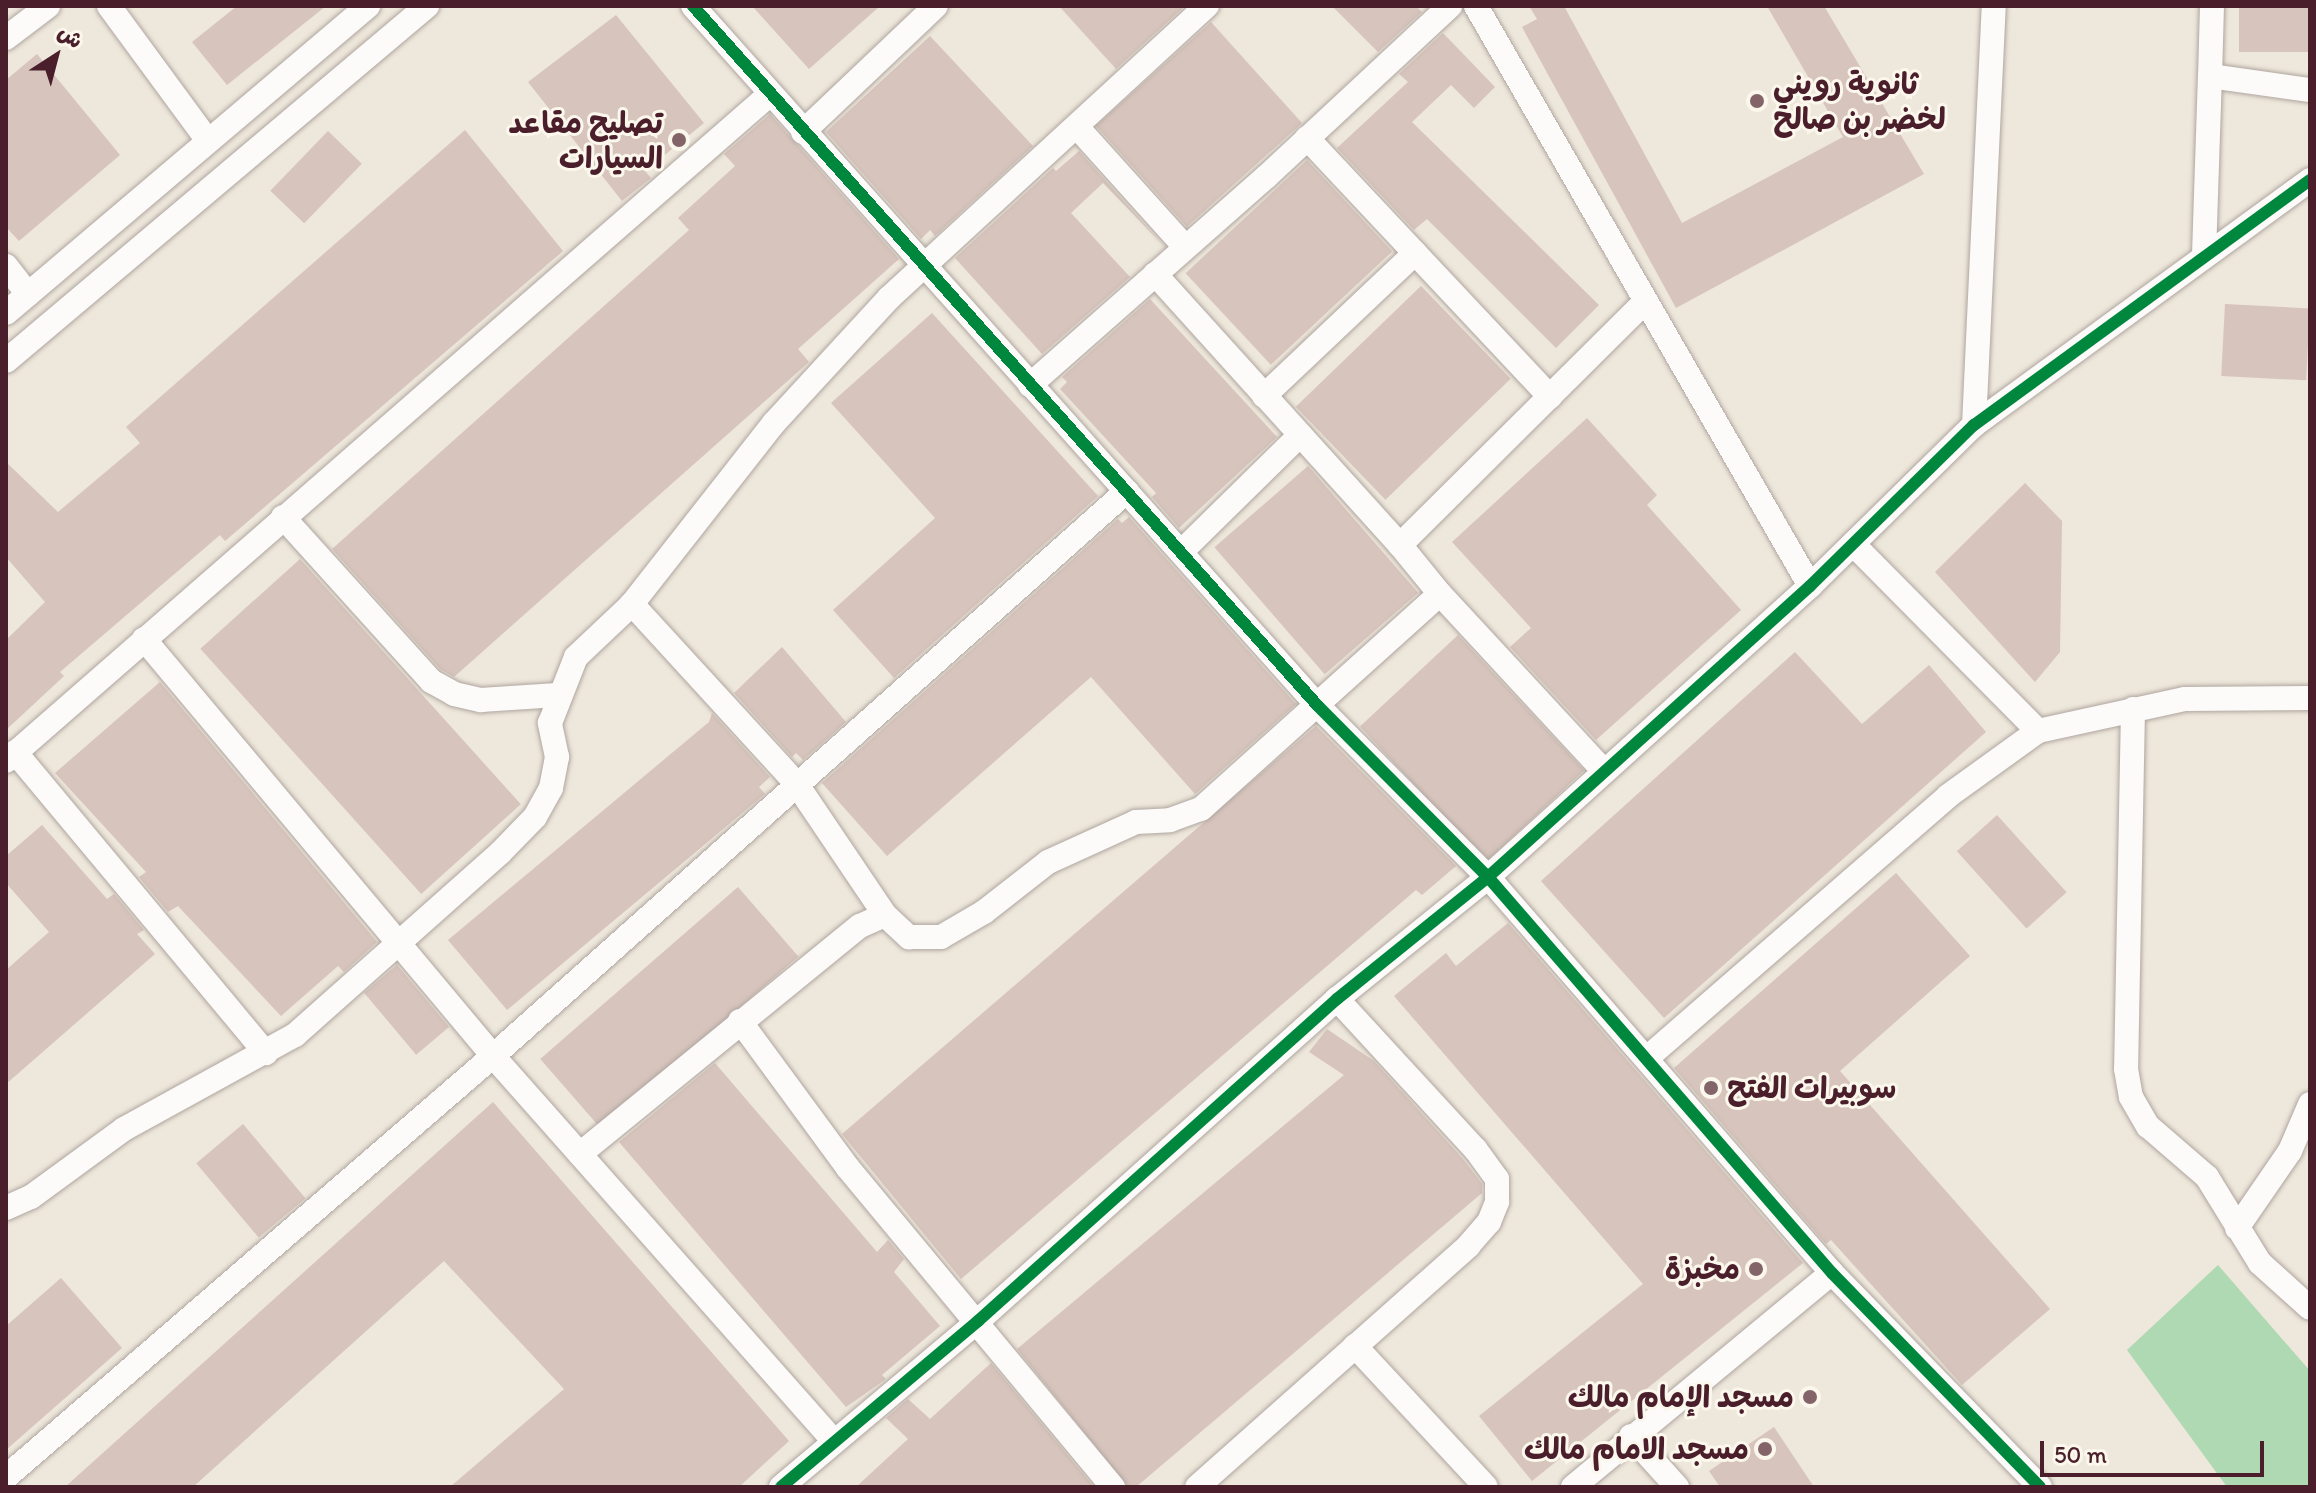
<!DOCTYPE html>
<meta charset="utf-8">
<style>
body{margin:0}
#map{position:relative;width:2316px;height:1493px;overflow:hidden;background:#eee7db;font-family:Itim,"Playpen Sans Arabic",sans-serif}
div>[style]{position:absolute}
.green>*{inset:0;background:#aed9b2}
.building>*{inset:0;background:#d7c4bd;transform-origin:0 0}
.roads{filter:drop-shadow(0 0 2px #afa6a0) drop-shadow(0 0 2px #afa6a0)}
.minor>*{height:24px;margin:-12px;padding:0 12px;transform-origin:12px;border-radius:12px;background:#fcfbfa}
.cycleway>*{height:12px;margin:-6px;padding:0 6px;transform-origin:6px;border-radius:6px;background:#00873e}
.dots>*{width:22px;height:22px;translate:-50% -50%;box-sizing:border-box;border:4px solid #fbf7ec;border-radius:50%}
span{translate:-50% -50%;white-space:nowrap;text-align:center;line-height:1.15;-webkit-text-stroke:6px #fbf7ec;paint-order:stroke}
.poi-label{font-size:30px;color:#4a1f2b;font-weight:700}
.left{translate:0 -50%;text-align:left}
.right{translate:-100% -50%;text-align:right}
.frame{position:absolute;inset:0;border:8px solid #4a1f2b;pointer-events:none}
.north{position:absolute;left:16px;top:16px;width:80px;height:80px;-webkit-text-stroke:6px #fbf7ec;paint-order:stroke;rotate:36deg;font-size:22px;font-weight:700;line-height:32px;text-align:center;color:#4a1f2b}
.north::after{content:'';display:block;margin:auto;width:28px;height:36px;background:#4a1f2b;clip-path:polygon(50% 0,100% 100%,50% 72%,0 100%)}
.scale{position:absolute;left:2040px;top:1441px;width:224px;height:36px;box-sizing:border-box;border:4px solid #4a1f2b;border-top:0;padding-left:10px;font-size:24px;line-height:28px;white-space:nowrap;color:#4a1f2b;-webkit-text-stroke:6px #fbf7ec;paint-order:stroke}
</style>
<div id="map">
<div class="green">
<i style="clip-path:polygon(2218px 1265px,2310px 1371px,2310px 1487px,2227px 1487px,2127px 1350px)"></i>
</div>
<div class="building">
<i style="clip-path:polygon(237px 6px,326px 6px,227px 85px,192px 42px)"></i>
<i style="clip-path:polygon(752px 6px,880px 6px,809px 69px)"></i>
<i style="clip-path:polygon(1059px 6px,1185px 6px,1116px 69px)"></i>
<i style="clip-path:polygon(1332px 6px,1416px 6px,1422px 12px,1378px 52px)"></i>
<i style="clip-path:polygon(1529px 6px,1564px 6px,1682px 223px,1843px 137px,1767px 6px,1824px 6px,1924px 174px,1676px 308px,1522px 27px,1537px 19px)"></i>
<i style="left:2239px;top:6px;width:71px;height:46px"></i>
<i style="clip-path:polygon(616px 15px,704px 123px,645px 171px,651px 178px,622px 201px,528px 82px)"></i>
<i style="left:1211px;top:22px;width:136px;height:155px;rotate:48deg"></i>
<i style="clip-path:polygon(1443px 33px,1495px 87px,1474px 108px,1451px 85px,1412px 122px,1599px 305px,1556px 348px,1427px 219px,1414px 230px,1337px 148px,1408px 82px,1399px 74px)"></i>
<i style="clip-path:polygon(930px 36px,1033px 146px,935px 236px,930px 230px,921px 239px,826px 132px)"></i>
<i style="clip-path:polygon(37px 54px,120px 155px,19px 241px,6px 227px,6px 80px)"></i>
<i style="clip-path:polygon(770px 114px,899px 259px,798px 349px,809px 362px,454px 677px,440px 669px,332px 549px,689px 230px,678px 218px,735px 166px,724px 154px)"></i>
<i style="clip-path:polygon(465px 130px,563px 251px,225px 541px,220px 535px,60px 672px,64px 676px,6px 730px,6px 640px,45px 602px,6px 557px,6px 462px,58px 512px,140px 443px,126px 427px)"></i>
<i style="left:328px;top:131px;width:47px;height:83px;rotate:44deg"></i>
<i style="clip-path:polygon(1079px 151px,1164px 246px,1103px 183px,1071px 213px,1130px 277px,1042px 354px,955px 258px,1053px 168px,1056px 171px)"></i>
<i style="left:1307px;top:160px;width:125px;height:166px;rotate:47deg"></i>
<i style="left:1421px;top:286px;width:129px;height:174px;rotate:46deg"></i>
<i style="clip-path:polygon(1150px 299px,1277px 437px,1179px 528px,1152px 497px,1156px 493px,1060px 389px,1067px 382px,1062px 377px)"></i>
<i style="left:2225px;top:304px;width:85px;height:72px;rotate:3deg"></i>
<i style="clip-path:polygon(932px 313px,1098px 496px,894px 678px,833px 610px,935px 518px,831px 403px)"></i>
<i style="clip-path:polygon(1587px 418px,1657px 495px,1647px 505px,1741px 610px,1596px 740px,1510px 647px,1531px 628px,1452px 542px)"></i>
<i style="left:1308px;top:466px;width:168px;height:124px;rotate:49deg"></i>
<i style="clip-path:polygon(2025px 483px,2062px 521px,2060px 652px,2035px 682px,1935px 572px)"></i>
<i style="clip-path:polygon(1129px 517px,1296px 704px,1195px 794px,1091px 677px,887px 856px,822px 783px,1118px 519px,1122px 523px)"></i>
<i style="left:300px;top:559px;width:330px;height:134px;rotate:48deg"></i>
<i style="left:1458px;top:635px;width:185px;height:134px;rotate:47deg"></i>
<i style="clip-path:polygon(782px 647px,846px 722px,803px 760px,796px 753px,792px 757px,734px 693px)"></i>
<i style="clip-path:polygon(1795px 652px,1862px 724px,1929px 665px,1986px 732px,1664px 1018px,1541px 881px)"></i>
<i style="clip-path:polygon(160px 682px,377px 942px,344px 972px,338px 966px,281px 1016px,178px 906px,168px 912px,139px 877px,146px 872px,55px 773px)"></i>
<i style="clip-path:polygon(712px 713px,770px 777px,759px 787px,765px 794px,507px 1010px,448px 940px,709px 722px)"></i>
<i style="clip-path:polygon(1316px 726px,1456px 866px,1422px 895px,1416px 890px,961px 1279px,842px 1134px)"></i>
<i style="left:1997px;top:815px;width:104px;height:54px;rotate:48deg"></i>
<i style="clip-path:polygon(42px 825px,107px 899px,114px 894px,144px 930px,137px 934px,155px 954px,6px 1084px,6px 970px,49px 932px,6px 883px,6px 856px)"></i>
<i style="clip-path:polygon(1896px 873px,1970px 956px,1840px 1071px,2050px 1309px,1962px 1385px,1831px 1240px,1826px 1244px,1674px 1068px)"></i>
<i style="left:738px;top:887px;width:92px;height:262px;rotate:49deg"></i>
<i style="clip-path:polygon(1508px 923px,1803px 1263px,1532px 1481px,1479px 1416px,1643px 1284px,1394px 996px,1446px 953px,1456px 966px)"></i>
<i style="left:397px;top:965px;width:81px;height:43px;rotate:50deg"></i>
<i style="clip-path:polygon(1327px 1029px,1374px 1061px,1463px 1159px,1482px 1184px,1482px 1193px,1136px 1487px,1128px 1487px,1017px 1349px,1344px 1075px,1309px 1052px)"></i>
<i style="clip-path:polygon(715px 1063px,877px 1252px,888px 1240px,904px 1259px,894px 1272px,940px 1326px,882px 1375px,886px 1379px,846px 1407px,619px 1142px)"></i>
<i style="clip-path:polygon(493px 1102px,789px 1441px,739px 1487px,450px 1487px,564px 1389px,444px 1261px,193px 1487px,65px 1487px)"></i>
<i style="left:243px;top:1124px;width:97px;height:61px;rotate:50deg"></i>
<i style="clip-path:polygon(61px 1278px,122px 1348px,6px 1450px,6px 1326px)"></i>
<i style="clip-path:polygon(991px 1363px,1094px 1487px,856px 1487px,908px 1439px,886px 1418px,908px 1399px,930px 1419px)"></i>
<i style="clip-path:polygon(1774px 1427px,1814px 1487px,1720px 1487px,1709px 1471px)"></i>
</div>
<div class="roads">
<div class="minor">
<i style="left:109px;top:6px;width:167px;rotate:53.7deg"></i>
<i style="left:693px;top:6px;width:938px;rotate:48.24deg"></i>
<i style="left:1318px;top:706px;width:241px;rotate:45.2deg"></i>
<i style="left:1488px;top:877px;width:525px;rotate:49.02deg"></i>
<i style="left:1832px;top:1273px;width:298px;rotate:45.8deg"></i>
<i style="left:1476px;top:6px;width:669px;rotate:60.06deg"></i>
<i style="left:2212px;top:6px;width:70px;rotate:91.6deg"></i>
<i style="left:2210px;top:76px;width:101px;rotate:8deg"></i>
<i style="left:6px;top:38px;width:53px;rotate:-37.3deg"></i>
<i style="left:1078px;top:128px;width:160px;rotate:48deg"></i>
<i style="left:803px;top:132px;width:183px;rotate:-43.5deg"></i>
<i style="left:1307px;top:138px;width:355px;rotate:46.8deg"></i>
<i style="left:2204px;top:255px;width:179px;rotate:-88.1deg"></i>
<i style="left:6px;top:266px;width:36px;rotate:52deg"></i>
<i style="left:1155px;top:274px;width:365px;rotate:47.9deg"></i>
<i style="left:6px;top:313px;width:475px;rotate:-40.3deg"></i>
<i style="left:6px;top:361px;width:551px;rotate:-40.14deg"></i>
<i style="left:1030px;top:385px;width:316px;rotate:-41.4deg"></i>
<i style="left:1267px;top:176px;width:250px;rotate:-42.9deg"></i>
<i style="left:1264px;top:396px;width:208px;rotate:-43.4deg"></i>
<i style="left:1974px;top:425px;width:419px;rotate:-87.3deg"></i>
<i style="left:283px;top:517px;width:221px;rotate:47.9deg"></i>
<i style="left:431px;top:681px;width:26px;rotate:29deg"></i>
<i style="left:454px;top:694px;width:28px;rotate:13deg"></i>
<i style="left:481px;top:700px;width:76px;rotate:-3.8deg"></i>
<i style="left:1853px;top:544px;width:263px;rotate:45.3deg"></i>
<i style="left:2038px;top:731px;width:150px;rotate:-12.3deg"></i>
<i style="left:2185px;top:699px;width:125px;rotate:-0.5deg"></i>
<i style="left:1181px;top:552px;width:167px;rotate:-44.5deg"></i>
<i style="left:1440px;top:594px;width:241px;rotate:47.2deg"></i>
<i style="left:144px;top:639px;width:544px;rotate:50.07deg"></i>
<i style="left:493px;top:1056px;width:513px;rotate:48.48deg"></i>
<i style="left:2133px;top:709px;width:360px;rotate:91.1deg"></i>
<i style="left:2126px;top:1069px;width:28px;rotate:80deg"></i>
<i style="left:2131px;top:1097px;width:34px;rotate:60deg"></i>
<i style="left:2148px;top:1126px;width:78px;rotate:40.8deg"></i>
<i style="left:2207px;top:1177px;width:101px;rotate:58.4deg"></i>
<i style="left:2260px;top:1263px;width:67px;rotate:42deg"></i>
<i style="left:15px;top:752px;width:392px;rotate:50.2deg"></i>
<i style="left:6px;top:761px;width:1014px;rotate:-41.12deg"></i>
<i style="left:885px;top:915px;width:33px;rotate:43deg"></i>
<i style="left:909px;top:937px;width:32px"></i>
<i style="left:941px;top:937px;width:50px;rotate:-30.2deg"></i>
<i style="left:984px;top:912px;width:81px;rotate:-38deg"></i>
<i style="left:1048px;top:862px;width:97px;rotate:-24.4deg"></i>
<i style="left:1136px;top:822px;width:34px;rotate:-3deg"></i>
<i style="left:1170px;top:820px;width:33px;rotate:-20deg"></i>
<i style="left:1201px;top:809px;width:321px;rotate:-42deg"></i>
<i style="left:1440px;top:594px;width:63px;rotate:-129.2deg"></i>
<i style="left:1400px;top:545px;width:345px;rotate:-44.8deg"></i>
<i style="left:740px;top:1021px;width:182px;rotate:53.7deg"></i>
<i style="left:848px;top:1168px;width:415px;rotate:50.3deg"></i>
<i style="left:1647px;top:1058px;width:399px;rotate:-41deg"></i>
<i style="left:1948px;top:796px;width:111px;rotate:-35.8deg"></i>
<i style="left:580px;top:1154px;width:361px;rotate:-39.2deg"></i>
<i style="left:860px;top:926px;width:27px;rotate:-24deg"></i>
<i style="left:885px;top:915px;width:159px;rotate:-124deg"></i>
<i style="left:796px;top:783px;width:243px;rotate:-132.5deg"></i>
<i style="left:6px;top:1208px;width:27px;rotate:-24deg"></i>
<i style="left:31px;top:1197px;width:115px;rotate:-36.2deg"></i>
<i style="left:124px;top:1129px;width:195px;rotate:-28.8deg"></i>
<i style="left:295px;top:1035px;width:274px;rotate:-41.6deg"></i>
<i style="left:500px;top:853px;width:50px;rotate:-45.8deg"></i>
<i style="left:535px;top:817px;width:33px;rotate:-61deg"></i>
<i style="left:551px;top:788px;width:32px;rotate:-79deg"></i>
<i style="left:557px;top:757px;width:35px;rotate:-102deg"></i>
<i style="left:550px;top:723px;width:71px;rotate:-68.5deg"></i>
<i style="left:576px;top:657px;width:77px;rotate:-43.4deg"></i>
<i style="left:632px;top:604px;width:230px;rotate:-51.9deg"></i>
<i style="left:774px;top:423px;width:170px;rotate:-47.4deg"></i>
<i style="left:889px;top:298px;width:432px;rotate:-42.6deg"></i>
<i style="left:2237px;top:1228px;width:93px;rotate:-55.5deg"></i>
<i style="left:2290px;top:1151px;width:51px;rotate:-66.9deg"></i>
<i style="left:1355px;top:1346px;width:192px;rotate:47.1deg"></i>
<i style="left:1631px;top:1436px;width:69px;rotate:48deg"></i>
<i style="left:6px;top:1477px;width:644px;rotate:-40.84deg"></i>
<i style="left:493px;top:1056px;width:849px;rotate:-41.71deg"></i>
<i style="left:781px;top:1487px;width:258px;rotate:-40.1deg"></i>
<i style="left:978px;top:1321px;width:482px;rotate:-41.9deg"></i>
<i style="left:1337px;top:999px;width:194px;rotate:-38.9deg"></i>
<i style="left:1488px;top:877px;width:434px;rotate:-42.1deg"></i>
<i style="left:1810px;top:586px;width:230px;rotate:-44.5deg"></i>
<i style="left:1974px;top:425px;width:416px;rotate:-36.1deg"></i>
<i style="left:1197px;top:1487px;width:363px;rotate:-41.6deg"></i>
<i style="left:1468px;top:1246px;width:32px;rotate:-49deg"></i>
<i style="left:1489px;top:1222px;width:22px;rotate:-68deg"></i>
<i style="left:1497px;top:1202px;width:23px;rotate:-90deg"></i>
<i style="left:1497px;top:1179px;width:37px;rotate:-126deg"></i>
<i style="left:1475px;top:1149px;width:204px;rotate:-132.6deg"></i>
<i style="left:1573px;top:1487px;width:336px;rotate:-39.6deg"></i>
</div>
</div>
<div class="cycleway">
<i style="left:693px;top:6px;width:938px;rotate:48.24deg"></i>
<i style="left:1318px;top:706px;width:241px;rotate:45.2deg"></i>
<i style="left:1488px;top:877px;width:525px;rotate:49.02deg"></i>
<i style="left:1832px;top:1273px;width:298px;rotate:45.8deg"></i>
<i style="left:781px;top:1487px;width:258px;rotate:-40.1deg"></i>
<i style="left:978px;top:1321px;width:482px;rotate:-41.9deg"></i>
<i style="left:1337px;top:999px;width:194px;rotate:-38.9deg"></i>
<i style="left:1488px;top:877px;width:434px;rotate:-42.1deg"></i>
<i style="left:1810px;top:586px;width:230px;rotate:-44.5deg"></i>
<i style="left:1974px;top:425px;width:416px;rotate:-36.1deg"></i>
</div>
<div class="dots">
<i style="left:1757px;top:101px;background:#836569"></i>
<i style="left:679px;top:140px;background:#836569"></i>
<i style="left:1711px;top:1088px;background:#836569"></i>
<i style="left:1756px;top:1269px;background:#836569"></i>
<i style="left:1810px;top:1397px;background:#836569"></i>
<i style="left:1765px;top:1449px;background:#836569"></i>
</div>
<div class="poi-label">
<span class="left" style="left:1773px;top:101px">ثانوية رويني<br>لخضر بن صالح</span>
<span class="right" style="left:663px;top:140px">تصليح مقاعد<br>السيارات</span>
<span class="left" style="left:1727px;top:1088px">سوبيرات الفتح</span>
<span class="right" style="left:1740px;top:1269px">مخبزة</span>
<span class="right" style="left:1794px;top:1397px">مسجد الإمام مالك</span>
<span class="right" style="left:1749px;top:1449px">مسجد الامام مالك</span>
</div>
<div class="frame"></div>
<div class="north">ش</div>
<div class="scale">50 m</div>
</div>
